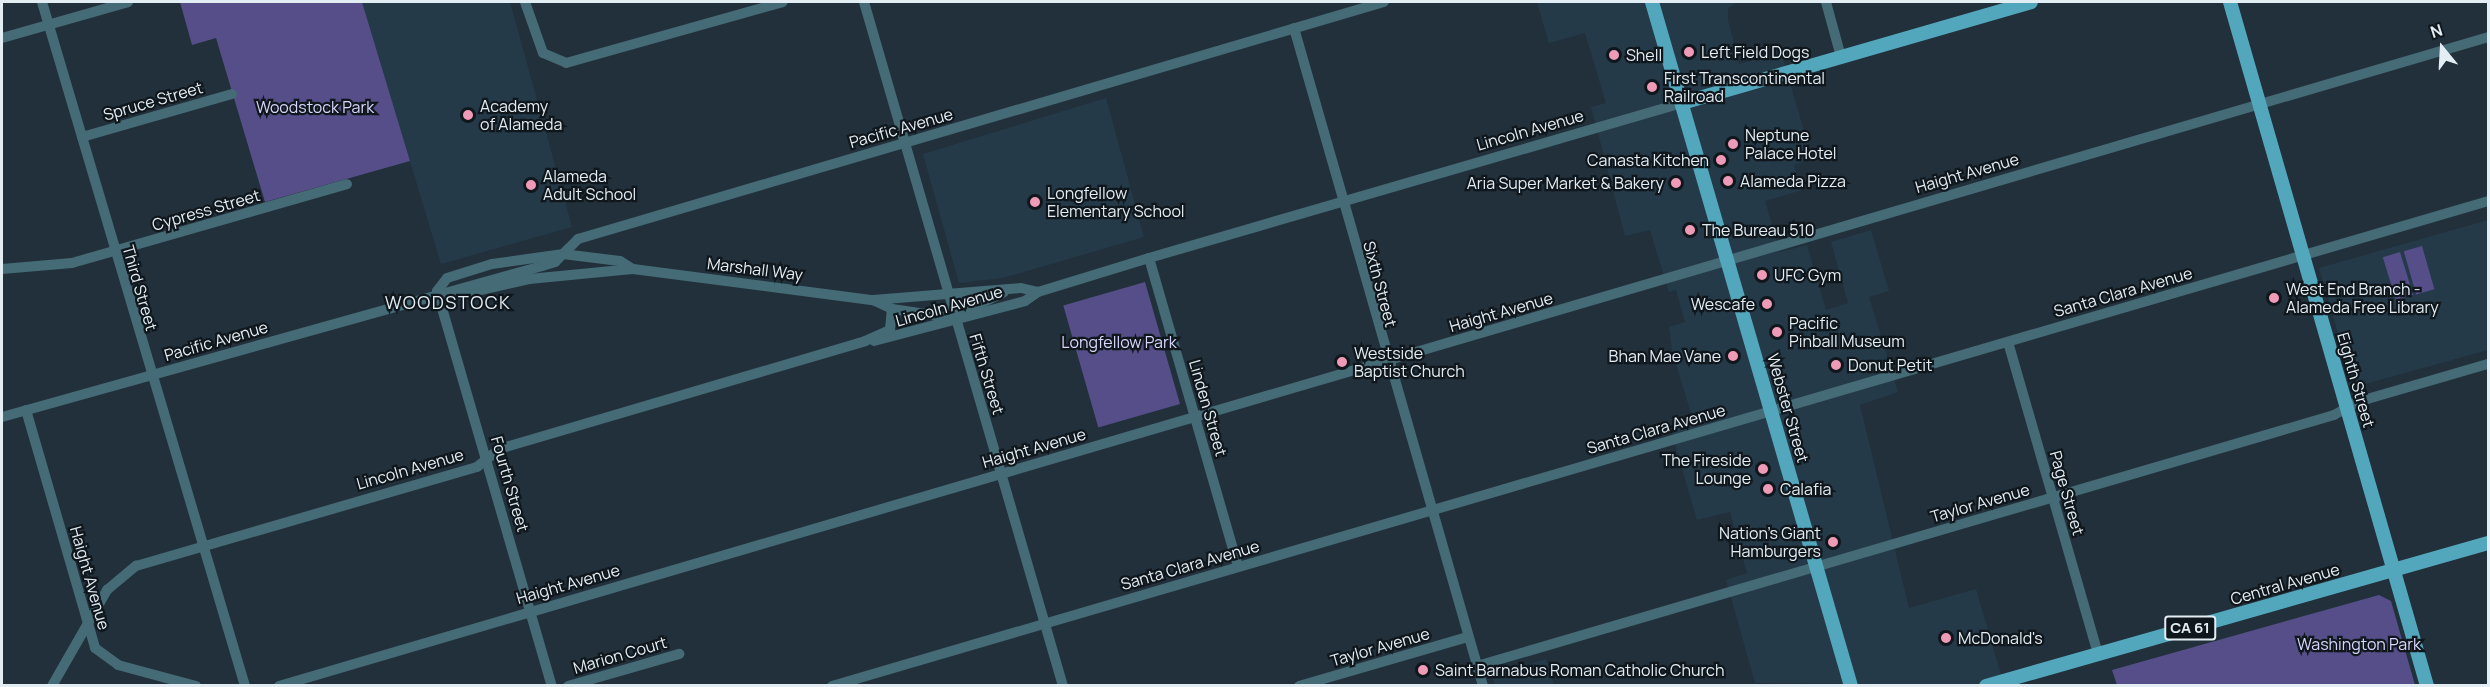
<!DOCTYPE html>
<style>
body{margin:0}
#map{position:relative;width:2490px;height:687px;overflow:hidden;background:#21303b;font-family:Manrope,sans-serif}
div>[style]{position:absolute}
.built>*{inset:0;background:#253a49}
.green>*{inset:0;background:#554e88;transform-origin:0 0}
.minor>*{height:10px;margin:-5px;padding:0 5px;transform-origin:5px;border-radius:5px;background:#456b76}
.major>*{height:14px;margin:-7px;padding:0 7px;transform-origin:7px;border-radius:7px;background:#53a7bd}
.dots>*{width:16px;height:16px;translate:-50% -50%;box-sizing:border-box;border:3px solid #10171c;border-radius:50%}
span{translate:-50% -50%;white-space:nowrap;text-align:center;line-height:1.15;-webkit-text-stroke:4.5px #10171c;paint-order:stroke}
.shield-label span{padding:2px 4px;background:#10171c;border:2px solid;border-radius:4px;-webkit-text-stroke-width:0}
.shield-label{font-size:15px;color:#e3edf4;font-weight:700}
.poi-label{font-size:16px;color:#e3edf4}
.left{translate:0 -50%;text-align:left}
.right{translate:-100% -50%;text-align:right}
.street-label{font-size:16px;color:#e3edf4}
.park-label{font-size:16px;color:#d8d6fd}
.neighbourhood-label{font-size:18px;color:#e3edf4;letter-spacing:1.5px}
.frame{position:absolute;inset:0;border:3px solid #e3edf4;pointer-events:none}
.north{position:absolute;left:2412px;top:18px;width:60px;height:60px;-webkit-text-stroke:4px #10171c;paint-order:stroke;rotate:342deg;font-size:16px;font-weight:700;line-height:24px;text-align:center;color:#e3edf4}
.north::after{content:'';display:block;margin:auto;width:21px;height:27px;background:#e3edf4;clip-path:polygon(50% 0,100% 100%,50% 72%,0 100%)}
</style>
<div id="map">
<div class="built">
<i style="clip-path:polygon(362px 2px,510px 2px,572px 227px,441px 264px)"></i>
<i style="clip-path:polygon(1537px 2px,1738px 2px,1728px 8px,1728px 20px,1739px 64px,1781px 52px,1812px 159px,1794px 165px,1802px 190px,1765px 201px,1780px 252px,1807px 245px,1826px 310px,1848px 303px,1831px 242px,1871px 230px,1889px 291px,1869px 297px,1898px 392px,1860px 405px,1909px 608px,1976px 589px,2004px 685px,1755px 683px,1726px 580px,1747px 573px,1730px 512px,1697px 520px,1670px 427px,1693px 420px,1672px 351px,1669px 327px,1685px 322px,1676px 290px,1669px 292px,1650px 230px,1625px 236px,1591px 107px,1606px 103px,1585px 33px,1549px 43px)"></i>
<i style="clip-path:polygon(1106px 98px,1144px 237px,1003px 278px,959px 283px,923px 154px)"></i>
<i style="clip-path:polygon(2488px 220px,2488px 350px,2354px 387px,2319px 268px)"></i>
<i style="clip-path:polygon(1546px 659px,1554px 685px,1495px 685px,1492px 676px)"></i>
</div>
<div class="green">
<i style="clip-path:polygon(180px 2px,362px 2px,410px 161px,265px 202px,216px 38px,192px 45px)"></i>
<i style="left:2422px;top:246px;width:45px;height:19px;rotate:74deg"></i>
<i style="left:2400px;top:252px;width:45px;height:18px;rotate:73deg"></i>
<i style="left:1145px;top:282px;width:127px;height:85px;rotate:74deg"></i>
<i style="clip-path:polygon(2379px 595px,2391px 601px,2415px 685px,2117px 685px,2112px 670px)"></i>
</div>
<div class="minor">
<i style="left:42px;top:2px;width:713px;rotate:73.47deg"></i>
<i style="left:525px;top:2px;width:54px;rotate:70.6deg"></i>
<i style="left:543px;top:53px;width:25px;rotate:23deg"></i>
<i style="left:566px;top:63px;width:225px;rotate:-15.7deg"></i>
<i style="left:864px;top:2px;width:712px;rotate:73.78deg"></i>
<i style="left:1826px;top:2px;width:57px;rotate:74.7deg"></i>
<i style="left:1294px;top:28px;width:685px;rotate:73.97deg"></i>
<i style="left:2px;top:38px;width:131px;rotate:-15.9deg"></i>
<i style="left:82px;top:137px;width:156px;rotate:-16deg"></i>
<i style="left:1149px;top:258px;width:321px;rotate:73.9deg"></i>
<i style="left:2px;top:269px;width:70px;rotate:-4.9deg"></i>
<i style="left:72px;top:263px;width:286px;rotate:-16deg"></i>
<i style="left:437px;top:291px;width:16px;rotate:-52deg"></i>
<i style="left:447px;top:278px;width:47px;rotate:-17.3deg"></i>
<i style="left:492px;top:264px;width:72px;rotate:-8deg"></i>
<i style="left:563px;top:254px;width:57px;rotate:7deg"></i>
<i style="left:620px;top:261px;width:15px;rotate:32deg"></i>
<i style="left:633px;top:269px;width:242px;rotate:7.4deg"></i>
<i style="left:873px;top:300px;width:21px;rotate:25deg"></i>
<i style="left:892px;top:309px;width:63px;rotate:8.3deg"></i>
<i style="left:437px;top:291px;width:411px;rotate:73.8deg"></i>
<i style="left:438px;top:292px;width:13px;rotate:23deg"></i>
<i style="left:450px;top:297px;width:81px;rotate:-12.8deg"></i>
<i style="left:529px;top:279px;width:104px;rotate:-5.5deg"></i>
<i style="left:873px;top:300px;width:148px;rotate:-4.6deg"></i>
<i style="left:1021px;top:288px;width:17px;rotate:13deg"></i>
<i style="left:962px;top:313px;width:47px;rotate:-26.6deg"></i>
<i style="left:874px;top:341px;width:156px;rotate:-14.8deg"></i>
<i style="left:1025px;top:301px;width:16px;rotate:-35deg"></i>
<i style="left:1038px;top:292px;width:116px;rotate:-17deg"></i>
<i style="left:1149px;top:258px;width:555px;rotate:-16.21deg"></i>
<i style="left:2008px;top:342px;width:324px;rotate:73.9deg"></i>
<i style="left:26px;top:410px;width:248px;rotate:73.8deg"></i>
<i style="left:95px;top:648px;width:29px;rotate:36deg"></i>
<i style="left:118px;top:665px;width:81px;rotate:15.1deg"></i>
<i style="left:2px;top:417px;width:561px;rotate:-15.62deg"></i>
<i style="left:542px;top:266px;width:14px;rotate:-17deg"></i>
<i style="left:555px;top:262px;width:33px;rotate:-45deg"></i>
<i style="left:578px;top:239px;width:840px;rotate:-16.39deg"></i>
<i style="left:1477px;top:666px;width:893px;rotate:-16.32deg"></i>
<i style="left:2334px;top:415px;width:26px;rotate:-29deg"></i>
<i style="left:2357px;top:402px;width:136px;rotate:-16.2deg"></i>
<i style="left:52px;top:686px;width:111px;rotate:-60.2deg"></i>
<i style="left:107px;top:590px;width:38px;rotate:-40deg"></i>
<i style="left:136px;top:566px;width:355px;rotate:-16.2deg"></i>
<i style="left:477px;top:467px;width:28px;rotate:-39deg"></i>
<i style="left:499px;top:449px;width:382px;rotate:-16.4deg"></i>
<i style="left:865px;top:341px;width:27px;rotate:-24deg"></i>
<i style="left:890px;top:330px;width:21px;rotate:-85deg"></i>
<i style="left:279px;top:686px;width:2302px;rotate:-16.37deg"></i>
<i style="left:568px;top:686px;width:116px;rotate:-16.1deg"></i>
<i style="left:832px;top:686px;width:1726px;rotate:-16.32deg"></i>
<i style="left:1299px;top:686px;width:176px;rotate:-16.2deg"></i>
</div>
<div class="major">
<i style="left:1652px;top:2px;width:712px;rotate:73.78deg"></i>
<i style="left:2230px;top:2px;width:712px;rotate:73.93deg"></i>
<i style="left:1682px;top:103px;width:363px;rotate:-16.1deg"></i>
<i style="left:1986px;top:686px;width:522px;rotate:-15.9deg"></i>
</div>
<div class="dots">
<i style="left:1689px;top:52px;background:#ef9ab7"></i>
<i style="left:1614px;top:55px;background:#ef9ab7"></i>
<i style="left:1652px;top:87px;background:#ef9ab7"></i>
<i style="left:468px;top:115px;background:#ef9ab7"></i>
<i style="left:1733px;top:144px;background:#ef9ab7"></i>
<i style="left:1721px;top:160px;background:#ef9ab7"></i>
<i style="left:1728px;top:181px;background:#ef9ab7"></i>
<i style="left:1676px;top:183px;background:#ef9ab7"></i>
<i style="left:531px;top:185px;background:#ef9ab7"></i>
<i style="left:1035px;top:202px;background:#ef9ab7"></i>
<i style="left:1690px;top:230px;background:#ef9ab7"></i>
<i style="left:1762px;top:275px;background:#ef9ab7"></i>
<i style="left:2274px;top:298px;background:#ef9ab7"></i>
<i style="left:1767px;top:304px;background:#ef9ab7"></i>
<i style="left:1777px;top:332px;background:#ef9ab7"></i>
<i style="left:1733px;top:356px;background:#ef9ab7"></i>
<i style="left:1342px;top:362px;background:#ef9ab7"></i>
<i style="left:1836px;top:365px;background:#ef9ab7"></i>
<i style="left:1763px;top:469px;background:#ef9ab7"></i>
<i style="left:1768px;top:489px;background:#ef9ab7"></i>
<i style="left:1833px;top:542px;background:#ef9ab7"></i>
<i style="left:1946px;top:638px;background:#ef9ab7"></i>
<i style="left:1423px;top:670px;background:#ef9ab7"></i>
</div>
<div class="shield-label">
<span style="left:2190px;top:628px">CA 61</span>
</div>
<div class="poi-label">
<span class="left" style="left:1701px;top:52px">Left Field Dogs</span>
<span class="left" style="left:1626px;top:55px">Shell</span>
<span class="left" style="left:1664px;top:87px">First Transcontinental<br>Railroad</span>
<span class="left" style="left:480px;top:115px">Academy<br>of Alameda</span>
<span class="left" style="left:1745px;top:144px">Neptune<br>Palace Hotel</span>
<span class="right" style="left:1709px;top:160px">Canasta Kitchen</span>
<span class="left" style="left:543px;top:185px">Alameda<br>Adult School</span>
<span class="left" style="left:1740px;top:181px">Alameda Pizza</span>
<span class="right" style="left:1664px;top:183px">Aria Super Market &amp; Bakery</span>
<span class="left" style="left:1047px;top:202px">Longfellow<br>Elementary School</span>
<span class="left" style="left:1702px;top:230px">The Bureau 510</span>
<span class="left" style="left:1774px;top:275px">UFC Gym</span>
<span class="left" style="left:2286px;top:298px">West End Branch -<br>Alameda Free Library</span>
<span class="right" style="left:1755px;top:304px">Wescafe</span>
<span class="left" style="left:1789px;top:332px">Pacific<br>Pinball Museum</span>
<span class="left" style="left:1354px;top:362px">Westside<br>Baptist Church</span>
<span class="right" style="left:1721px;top:356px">Bhan Mae Vane</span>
<span class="left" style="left:1848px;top:365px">Donut Petit</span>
<span class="right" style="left:1751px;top:469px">The Fireside<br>Lounge</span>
<span class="left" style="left:1780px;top:489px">Calafia</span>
<span class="right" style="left:1821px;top:542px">Nation's Giant<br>Hamburgers</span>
<span class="left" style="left:1958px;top:638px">McDonald's</span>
<span class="left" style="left:1435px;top:670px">Saint Barnabus Roman Catholic Church</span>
</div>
<div class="street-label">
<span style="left:153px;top:101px;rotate:-16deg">Spruce Street</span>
<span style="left:901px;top:128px;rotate:-16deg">Pacific Avenue</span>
<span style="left:1530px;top:130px;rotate:-16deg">Lincoln Avenue</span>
<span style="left:1967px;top:173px;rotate:-16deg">Haight Avenue</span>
<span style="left:206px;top:210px;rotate:-16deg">Cypress Street</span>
<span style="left:755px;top:269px;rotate:7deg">Marshall Way</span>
<span style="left:1380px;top:284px;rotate:75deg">Sixth Street</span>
<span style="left:140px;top:288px;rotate:74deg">Third Street</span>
<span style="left:2123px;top:292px;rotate:-16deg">Santa Clara Avenue</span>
<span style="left:949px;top:306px;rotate:-16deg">Lincoln Avenue</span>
<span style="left:1501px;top:312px;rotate:-16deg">Haight Avenue</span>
<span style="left:216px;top:341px;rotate:-16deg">Pacific Avenue</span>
<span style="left:987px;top:374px;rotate:73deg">Fifth Street</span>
<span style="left:2356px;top:380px;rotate:74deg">Eighth Street</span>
<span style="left:1208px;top:408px;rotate:74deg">Linden Street</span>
<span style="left:1788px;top:408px;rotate:74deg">Webster Street</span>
<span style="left:1656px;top:429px;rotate:-16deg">Santa Clara Avenue</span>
<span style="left:1034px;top:448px;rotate:-16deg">Haight Avenue</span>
<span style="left:410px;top:469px;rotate:-16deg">Lincoln Avenue</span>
<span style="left:510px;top:484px;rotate:74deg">Fourth Street</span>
<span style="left:2067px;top:493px;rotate:74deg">Page Street</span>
<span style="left:1980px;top:503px;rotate:-16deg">Taylor Avenue</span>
<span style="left:1190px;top:565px;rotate:-16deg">Santa Clara Avenue</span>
<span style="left:90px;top:578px;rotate:74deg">Haight Avenue</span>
<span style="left:568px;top:584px;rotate:-16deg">Haight Avenue</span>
<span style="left:2285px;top:584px;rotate:-16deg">Central Avenue</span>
<span style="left:1380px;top:647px;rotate:-16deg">Taylor Avenue</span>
<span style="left:620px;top:655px;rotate:-16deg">Marion Court</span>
</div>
<div class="park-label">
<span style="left:315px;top:107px">Woodstock Park</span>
<span style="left:1119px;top:342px">Longfellow Park</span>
<span style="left:2359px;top:644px">Washington Park</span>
</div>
<div class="neighbourhood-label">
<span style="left:448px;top:302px">WOODSTOCK</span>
</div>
<div class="frame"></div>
<div class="north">N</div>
</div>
